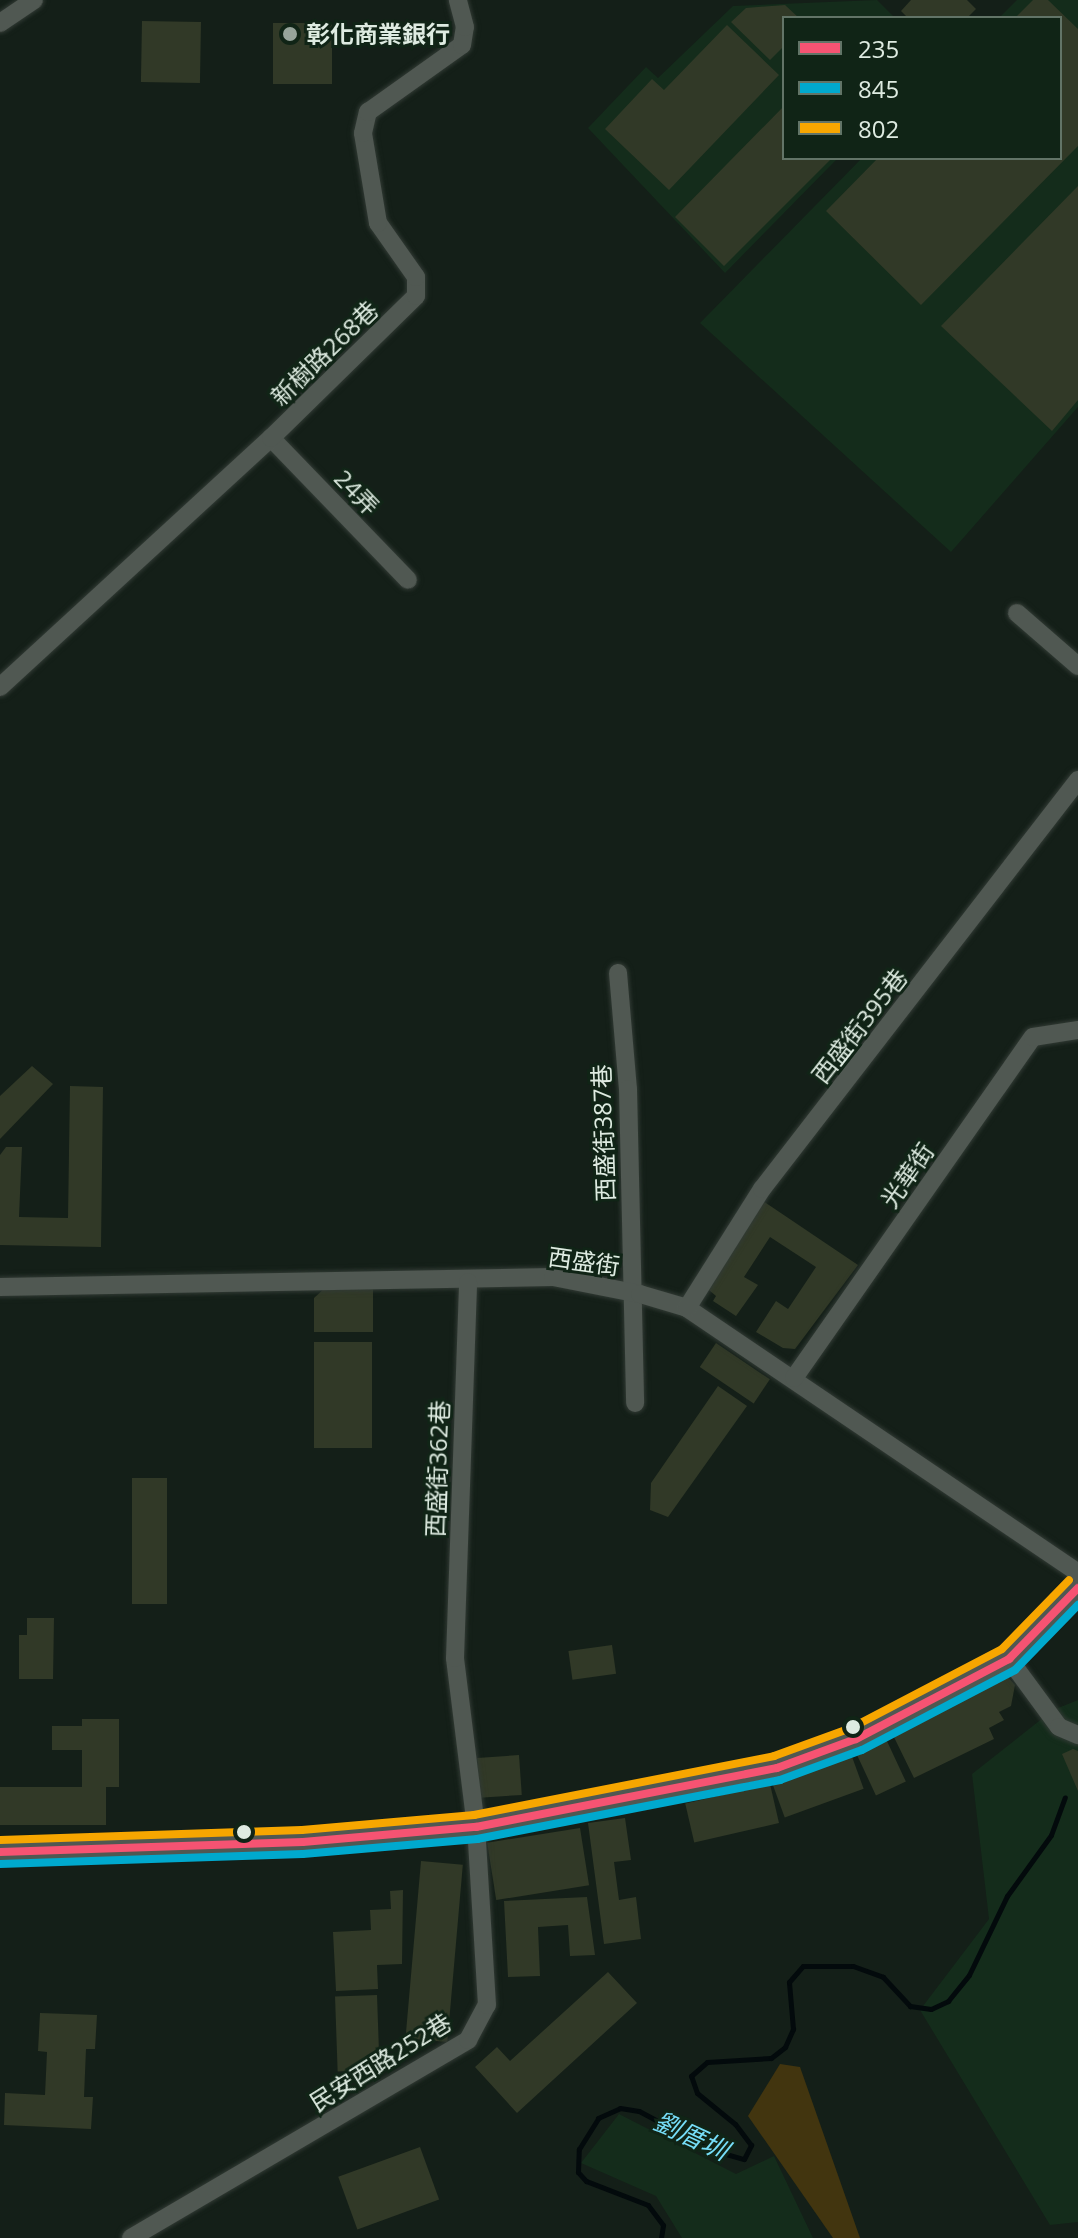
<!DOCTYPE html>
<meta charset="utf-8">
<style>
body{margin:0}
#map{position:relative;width:1078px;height:2238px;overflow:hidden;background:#141f18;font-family:"Open Sans","Noto Sans TC",sans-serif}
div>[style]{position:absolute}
.built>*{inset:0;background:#142c1b}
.green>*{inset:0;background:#42350f}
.stream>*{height:5px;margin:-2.5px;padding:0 2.5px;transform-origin:2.5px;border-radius:2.5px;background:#030a0c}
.building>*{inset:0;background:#313927;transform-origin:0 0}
.roads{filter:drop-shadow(0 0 2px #313a34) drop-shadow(0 0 2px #313a34)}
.minor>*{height:18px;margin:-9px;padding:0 9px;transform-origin:9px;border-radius:9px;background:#505852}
.bus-1>*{height:8px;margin:-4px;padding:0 4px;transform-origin:4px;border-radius:4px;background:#f65372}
.bus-2>*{height:8px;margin:-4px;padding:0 4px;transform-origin:4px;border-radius:4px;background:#00a9ce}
.bus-3>*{height:8px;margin:-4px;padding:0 4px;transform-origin:4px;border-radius:4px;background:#f7a600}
.dots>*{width:22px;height:22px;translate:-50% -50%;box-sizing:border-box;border:4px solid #102416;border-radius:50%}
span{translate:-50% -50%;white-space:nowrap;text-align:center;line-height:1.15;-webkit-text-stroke:6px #102416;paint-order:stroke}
.poi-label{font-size:24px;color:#deebe1;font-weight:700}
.left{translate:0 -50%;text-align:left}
.street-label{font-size:24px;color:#deebe1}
.water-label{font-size:26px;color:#76ddf8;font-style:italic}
.legend{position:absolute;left:782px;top:16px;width:280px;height:144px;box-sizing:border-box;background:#102416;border:2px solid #627467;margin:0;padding:10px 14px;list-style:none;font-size:24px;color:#deebe1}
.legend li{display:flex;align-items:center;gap:16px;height:40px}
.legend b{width:40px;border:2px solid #627467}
</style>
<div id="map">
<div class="built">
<i style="clip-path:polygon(877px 0,895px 18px,784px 18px,784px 158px,838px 158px,725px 273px,588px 128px,646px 67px,658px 78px,733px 6px)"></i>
<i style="clip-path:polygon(1017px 0,1078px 0,1078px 407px,951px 552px,700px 323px,862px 158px,1060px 158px,1060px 18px,999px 18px)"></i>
<i style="clip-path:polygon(1078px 1700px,1078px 2222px,1050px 2225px,920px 2010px,989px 1919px,972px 1774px,1053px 1710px)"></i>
<i style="clip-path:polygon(619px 2114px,736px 2174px,774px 2156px,813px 2238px,682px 2238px,656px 2196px,581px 2163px)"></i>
</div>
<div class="green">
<i style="clip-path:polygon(780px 2064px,800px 2067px,860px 2238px,833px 2238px,748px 2116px)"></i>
</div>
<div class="stream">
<i style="left:661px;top:2238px;width:13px;rotate:-81deg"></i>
<i style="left:663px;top:2225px;width:25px;rotate:-127deg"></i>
<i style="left:648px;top:2205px;width:66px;rotate:-158.8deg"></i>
<i style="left:586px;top:2181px;width:12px;rotate:-132deg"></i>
<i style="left:578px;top:2172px;width:23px;rotate:-88deg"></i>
<i style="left:579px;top:2149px;width:36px;rotate:-58deg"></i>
<i style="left:598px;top:2118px;width:24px;rotate:-24deg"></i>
<i style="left:620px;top:2108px;width:19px;rotate:9deg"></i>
<i style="left:639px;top:2111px;width:83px;rotate:28.1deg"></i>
<i style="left:712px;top:2150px;width:33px;rotate:16deg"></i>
<i style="left:744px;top:2159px;width:16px;rotate:-63deg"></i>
<i style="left:751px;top:2145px;width:26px;rotate:-127deg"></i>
<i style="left:735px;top:2124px;width:49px;rotate:-140.8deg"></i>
<i style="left:697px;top:2093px;width:18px;rotate:-109deg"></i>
<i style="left:691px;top:2076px;width:21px;rotate:-41deg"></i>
<i style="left:707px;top:2062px;width:64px;rotate:-3.6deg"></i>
<i style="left:771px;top:2058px;width:18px;rotate:-38deg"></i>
<i style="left:785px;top:2047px;width:20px;rotate:-66deg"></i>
<i style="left:793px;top:2029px;width:47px;rotate:-94.9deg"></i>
<i style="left:789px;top:1982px;width:21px;rotate:-49deg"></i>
<i style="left:803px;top:1966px;width:50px"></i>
<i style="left:853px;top:1966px;width:32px;rotate:20deg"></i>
<i style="left:883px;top:1977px;width:40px;rotate:47deg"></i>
<i style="left:910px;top:2006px;width:21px;rotate:8deg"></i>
<i style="left:931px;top:2009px;width:19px;rotate:-25deg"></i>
<i style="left:948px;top:2001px;width:33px;rotate:-51deg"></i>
<i style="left:969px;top:1975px;width:88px;rotate:-64.3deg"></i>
<i style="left:1007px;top:1896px;width:75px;rotate:-54.2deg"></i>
<i style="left:1051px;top:1835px;width:40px;rotate:-69.8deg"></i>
</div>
<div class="building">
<i style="clip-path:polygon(911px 0,967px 0,976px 9px,967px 18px,908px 18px,901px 11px)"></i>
<i style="clip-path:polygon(1033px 0,1048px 0,1078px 29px,1078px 146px,921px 305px,826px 211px,878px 158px,1060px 158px,1060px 18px,1015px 18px)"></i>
<i style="clip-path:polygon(785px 5px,799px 18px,784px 18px,784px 46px,770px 60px,731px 22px,746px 8px)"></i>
<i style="left:142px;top:21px;width:59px;height:61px;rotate:1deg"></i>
<i style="left:273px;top:23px;width:59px;height:61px"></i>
<i style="clip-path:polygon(727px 25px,779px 75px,669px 190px,605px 129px,652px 79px,664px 90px)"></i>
<i style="clip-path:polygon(784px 106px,784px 158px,832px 158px,724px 266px,675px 217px)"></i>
<i style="clip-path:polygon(1078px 186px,1078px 400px,1052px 431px,941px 326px)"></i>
<i style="clip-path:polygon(32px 1066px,53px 1084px,0 1139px,0 1096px)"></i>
<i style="clip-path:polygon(70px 1086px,103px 1087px,101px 1247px,0 1245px,0 1155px,6px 1147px,22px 1147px,19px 1217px,68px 1218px)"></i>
<i style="clip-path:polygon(763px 1201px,858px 1265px,795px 1349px,783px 1348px,756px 1332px,776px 1301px,788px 1309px,816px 1267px,770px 1237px,744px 1277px,758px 1285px,736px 1316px,713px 1301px,716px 1296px,703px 1285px)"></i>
<i style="clip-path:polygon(327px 1286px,373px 1286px,373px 1332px,314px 1332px,314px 1298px)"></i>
<i style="left:314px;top:1342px;width:58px;height:106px"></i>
<i style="left:716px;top:1343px;width:65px;height:29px;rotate:34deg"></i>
<i style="clip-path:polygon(718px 1386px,747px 1406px,668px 1517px,650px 1510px,651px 1483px)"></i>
<i style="left:132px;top:1478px;width:35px;height:126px"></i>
<i style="clip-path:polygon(27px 1618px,54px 1618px,53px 1679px,19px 1679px,19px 1635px,27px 1635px)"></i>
<i style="left:612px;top:1645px;width:29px;height:44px;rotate:82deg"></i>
<i style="clip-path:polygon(1006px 1675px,1015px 1685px,1011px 1706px,999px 1712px,1004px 1720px,989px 1728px,994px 1739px,914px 1778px,891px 1731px)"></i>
<i style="clip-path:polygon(82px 1719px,119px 1719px,119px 1787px,106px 1787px,106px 1825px,0 1825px,0 1787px,82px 1787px,82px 1750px,52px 1750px,52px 1726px,82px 1726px)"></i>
<i style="left:886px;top:1739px;width:47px;height:33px;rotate:65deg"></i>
<i style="clip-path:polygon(1073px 1749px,1078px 1751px,1078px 1791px,1062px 1754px)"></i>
<i style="left:851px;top:1754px;width:37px;height:84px;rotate:70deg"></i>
<i style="left:519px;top:1755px;width:40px;height:42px;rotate:86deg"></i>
<i style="left:770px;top:1784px;width:40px;height:87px;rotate:77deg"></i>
<i style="clip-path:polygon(625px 1818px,631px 1860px,614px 1862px,619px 1900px,636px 1897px,641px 1939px,604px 1944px,588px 1823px)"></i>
<i style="left:580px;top:1828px;width:58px;height:94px;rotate:81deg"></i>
<i style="left:421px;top:1861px;width:42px;height:178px;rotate:5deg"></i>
<i style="clip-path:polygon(403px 1890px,402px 1964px,377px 1965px,378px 1989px,336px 1991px,333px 1932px,371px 1930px,370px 1910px,391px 1909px,390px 1891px)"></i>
<i style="clip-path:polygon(587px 1897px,595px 1955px,570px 1956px,568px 1925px,538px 1927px,540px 1976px,508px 1977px,504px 1901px)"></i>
<i style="clip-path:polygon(608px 1972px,637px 2003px,517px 2113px,475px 2067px,497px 2047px,510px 2061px)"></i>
<i style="left:377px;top:1995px;width:75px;height:42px;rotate:88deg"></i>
<i style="clip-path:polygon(40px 2013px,97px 2015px,95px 2049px,86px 2049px,84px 2097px,93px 2097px,91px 2129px,4px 2125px,5px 2093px,45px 2095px,47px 2052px,38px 2051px)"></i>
<i style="left:420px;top:2147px;width:56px;height:87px;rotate:70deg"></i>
</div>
<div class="roads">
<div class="minor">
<i style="left:0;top:23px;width:41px;rotate:-34.1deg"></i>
<i style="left:271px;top:438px;width:197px;rotate:46deg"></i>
<i style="left:1017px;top:613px;width:81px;rotate:41deg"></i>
<i style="left:0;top:687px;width:368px;rotate:-42.6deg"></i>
<i style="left:271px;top:438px;width:203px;rotate:-44.4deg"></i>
<i style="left:416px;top:296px;width:19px;rotate:-90deg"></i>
<i style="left:416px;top:277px;width:66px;rotate:-125.1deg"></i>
<i style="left:378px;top:223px;width:91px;rotate:-99.5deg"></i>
<i style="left:363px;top:133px;width:22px;rotate:-77deg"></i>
<i style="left:368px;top:112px;width:115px;rotate:-35.5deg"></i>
<i style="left:462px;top:45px;width:18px;rotate:-81deg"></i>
<i style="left:465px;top:27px;width:28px;rotate:-105deg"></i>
<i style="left:618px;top:973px;width:116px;rotate:85.1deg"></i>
<i style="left:628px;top:1089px;width:314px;rotate:88.7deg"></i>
<i style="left:0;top:1287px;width:553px;rotate:-1.04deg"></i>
<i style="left:553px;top:1277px;width:89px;rotate:11.1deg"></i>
<i style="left:640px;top:1294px;width:49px;rotate:16.6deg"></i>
<i style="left:687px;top:1308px;width:472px;rotate:34.1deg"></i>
<i style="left:687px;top:1308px;width:141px;rotate:-57.8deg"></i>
<i style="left:762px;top:1189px;width:517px;rotate:-52.31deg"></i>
<i style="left:794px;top:1378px;width:416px;rotate:-55deg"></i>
<i style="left:1033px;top:1037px;width:46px;rotate:-8.8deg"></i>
<i style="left:1009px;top:1659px;width:84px;rotate:53.7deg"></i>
<i style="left:1059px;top:1727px;width:21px;rotate:23deg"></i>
<i style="left:0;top:1852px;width:303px;rotate:-1.9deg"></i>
<i style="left:303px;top:1842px;width:174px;rotate:-5deg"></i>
<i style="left:476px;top:1827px;width:307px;rotate:-11.1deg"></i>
<i style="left:777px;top:1768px;width:84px;rotate:-20.2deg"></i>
<i style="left:856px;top:1739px;width:173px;rotate:-27.6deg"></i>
<i style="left:1009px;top:1659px;width:99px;rotate:-45.8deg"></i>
<i style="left:131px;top:2238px;width:391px;rotate:-30.4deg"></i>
<i style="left:468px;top:2040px;width:40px;rotate:-62deg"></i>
<i style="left:487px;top:2005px;width:178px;rotate:-93.5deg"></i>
<i style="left:476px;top:1827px;width:170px;rotate:-97.1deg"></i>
<i style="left:455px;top:1658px;width:376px;rotate:-88deg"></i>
</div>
</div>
<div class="bus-1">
<i style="left:0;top:1852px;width:303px;rotate:-1.9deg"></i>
<i style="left:303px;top:1842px;width:174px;rotate:-5deg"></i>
<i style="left:476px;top:1827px;width:307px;rotate:-11.1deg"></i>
<i style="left:777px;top:1768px;width:84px;rotate:-20.2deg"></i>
<i style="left:856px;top:1739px;width:173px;rotate:-27.6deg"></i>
<i style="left:1009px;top:1659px;width:99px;rotate:-45.8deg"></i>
</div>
<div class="bus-2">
<i style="left:0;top:1864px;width:303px;rotate:-1.9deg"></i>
<i style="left:303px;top:1854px;width:175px;rotate:-4.9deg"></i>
<i style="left:477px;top:1839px;width:309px;rotate:-11deg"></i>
<i style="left:780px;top:1780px;width:87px;rotate:-20.1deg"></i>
<i style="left:862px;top:1750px;width:173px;rotate:-27.6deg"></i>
<i style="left:1015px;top:1670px;width:91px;rotate:-45.9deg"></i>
</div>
<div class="bus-3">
<i style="left:0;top:1840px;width:302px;rotate:-1.9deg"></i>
<i style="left:302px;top:1830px;width:173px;rotate:-5deg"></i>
<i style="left:474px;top:1815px;width:306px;rotate:-11.1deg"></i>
<i style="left:774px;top:1756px;width:82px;rotate:-20deg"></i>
<i style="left:851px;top:1728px;width:170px;rotate:-27.6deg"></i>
<i style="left:1002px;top:1649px;width:96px;rotate:-45.8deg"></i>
</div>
<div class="dots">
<i style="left:290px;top:34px;background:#97a49b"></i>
<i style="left:853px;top:1727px;background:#deebe1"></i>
<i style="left:244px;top:1832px;background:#deebe1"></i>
</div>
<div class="poi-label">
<span class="left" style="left:306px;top:34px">彰化商業銀行</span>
</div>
<div class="street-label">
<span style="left:324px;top:353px;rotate:-44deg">新樹路268巷</span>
<span style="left:357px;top:492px;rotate:46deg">24弄</span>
<span style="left:859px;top:1026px;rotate:-52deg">西盛街395巷</span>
<span style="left:603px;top:1133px;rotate:-92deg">西盛街387巷</span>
<span style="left:907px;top:1175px;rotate:-55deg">光華街</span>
<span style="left:584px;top:1261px;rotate:8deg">西盛街</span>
<span style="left:437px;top:1469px;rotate:-88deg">西盛街362巷</span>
<span style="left:380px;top:2062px;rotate:-32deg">民安西路252巷</span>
</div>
<div class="water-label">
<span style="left:691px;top:2136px;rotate:25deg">劉厝圳</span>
</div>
<ul class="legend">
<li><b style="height:10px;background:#f65372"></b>235</li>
<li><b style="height:10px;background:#00a9ce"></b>845</li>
<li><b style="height:10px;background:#f7a600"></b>802</li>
</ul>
</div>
